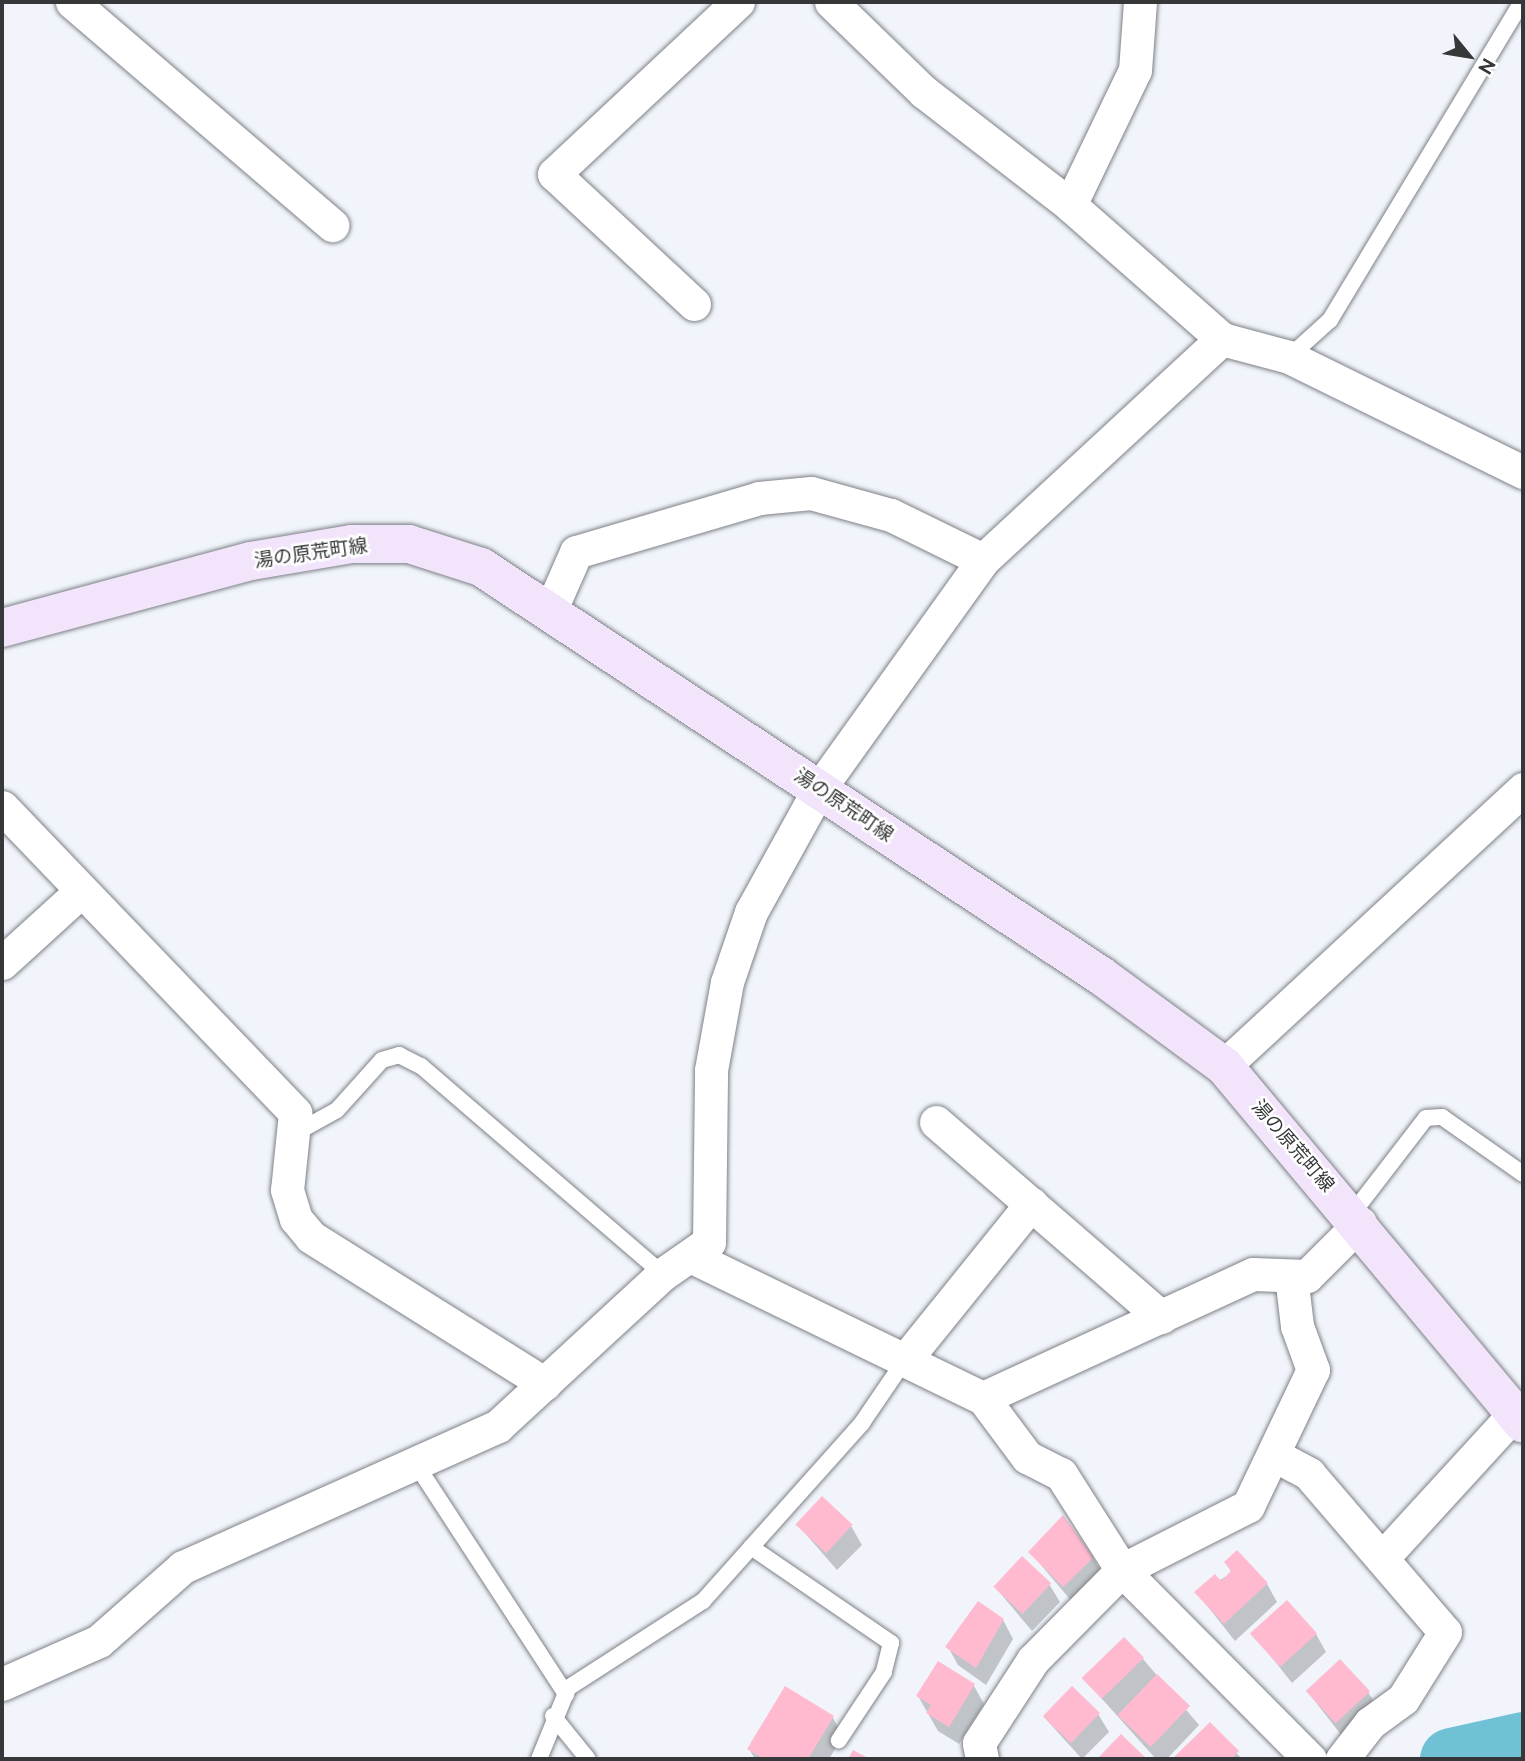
<!DOCTYPE html>
<meta charset="utf-8">
<style>
body{margin:0}
#map{position:relative;width:1525px;height:1761px;overflow:hidden;background:#f1f5fb;font-family:Raleway,"Noto Sans JP",sans-serif}
div>[style]{position:absolute}
.shadow>*{inset:0;background:#0003}
.river>*{height:63px;margin:-31.5px;padding:0 31.5px;transform-origin:31.5px;border-radius:31.5px;background:#70c0d6}
.building>*{inset:0;background:#ffbad0;transform-origin:0 0}
.roads{filter:drop-shadow(0 0 2px #7e8187) drop-shadow(0 0 2px #7e8187)}
.service>*{height:16px;margin:-8px;padding:0 8px;transform-origin:8px;border-radius:8px;background:#fff}
.minor>*{height:33px;margin:-16.5px;padding:0 16.5px;transform-origin:16.5px;border-radius:16.5px;background:#fff}
.secondary>*{height:38px;margin:-19px;padding:0 19px;transform-origin:19px;border-radius:19px;background:#f2e5fb}
span{translate:-50% -50%;white-space:nowrap;text-align:center;line-height:1.15;-webkit-text-stroke:5px #fff;paint-order:stroke}
.street-label{font-size:19px;color:#353739}
.frame{position:absolute;inset:0;border:4px solid #353739;pointer-events:none}
.north{position:absolute;left:1434px;top:21px;width:70px;height:70px;-webkit-text-stroke:5px #fff;paint-order:stroke;rotate:120deg;font-size:19px;font-weight:700;line-height:28px;text-align:center;color:#353739}
.north::after{content:'';display:block;margin:auto;width:24px;height:32px;background:#353739;clip-path:polygon(50% 0,100% 100%,50% 72%,0 100%)}
</style>
<div id="map">
<div class="shadow">
<i style="clip-path:polygon(797px 1524px,851px 1526px,862px 1545px,837px 1570px)"></i>
<i style="clip-path:polygon(1030px 1552px,1093px 1558px,1103px 1576px,1074px 1604px)"></i>
<i style="clip-path:polygon(1226px 1563px,1267px 1584px,1277px 1602px,1235px 1641px,1197px 1593px,1232px 1573px)"></i>
<i style="clip-path:polygon(1049px 1584px,1060px 1602px,1032px 1631px,995px 1587px)"></i>
<i style="clip-path:polygon(1003px 1620px,1013px 1639px,986px 1685px,958px 1665px,948px 1647px)"></i>
<i style="clip-path:polygon(1253px 1634px,1316px 1634px,1326px 1652px,1292px 1683px)"></i>
<i style="clip-path:polygon(1143px 1659px,1199px 1725px,1167px 1759px,1156px 1759px,1085px 1680px)"></i>
<i style="clip-path:polygon(974px 1686px,984px 1704px,959px 1744px,938px 1731px,918px 1696px)"></i>
<i style="clip-path:polygon(1307px 1691px,1368px 1692px,1379px 1710px,1346px 1741px)"></i>
<i style="clip-path:polygon(1098px 1714px,1109px 1732px,1082px 1759px,1044px 1717px)"></i>
<i style="clip-path:polygon(833px 1718px,843px 1736px,829px 1759px,755px 1759px,749px 1749px)"></i>
<i style="clip-path:polygon(1210px 1725px,1242px 1759px,1175px 1759px)"></i>
</div>
<div class="river">
<i style="left:1451px;top:1759px;width:74px;rotate:-12.5deg"></i>
</div>
<div class="building">
<i style="left:822px;top:1496px;width:42px;height:39px;rotate:43deg"></i>
<i style="clip-path:polygon(1063px 1515px,1094px 1557px,1063px 1587px,1028px 1552px)"></i>
<i style="clip-path:polygon(1237px 1550px,1268px 1583px,1224px 1624px,1194px 1592px,1215px 1574px,1221px 1581px,1231px 1571px,1224px 1562px)"></i>
<i style="left:1022px;top:1556px;width:40px;height:42px;rotate:43deg"></i>
<i style="left:1287px;top:1600px;width:45px;height:50px;rotate:48deg"></i>
<i style="clip-path:polygon(978px 1601px,1004px 1619px,976px 1668px,945px 1647px)"></i>
<i style="left:1124px;top:1637px;width:29px;height:59px;rotate:46deg"></i>
<i style="left:1340px;top:1659px;width:44px;height:47px;rotate:47deg"></i>
<i style="clip-path:polygon(938px 1661px,975px 1684px,949px 1727px,926px 1713px,931px 1705px,916px 1696px)"></i>
<i style="left:1157px;top:1674px;width:46px;height:57px;rotate:44deg"></i>
<i style="clip-path:polygon(785px 1686px,834px 1716px,808px 1759px,764px 1759px,747px 1749px)"></i>
<i style="left:1072px;top:1686px;width:39px;height:42px;rotate:44deg"></i>
<i style="clip-path:polygon(1210px 1722px,1239px 1751px,1231px 1759px,1172px 1759px)"></i>
<i style="clip-path:polygon(1121px 1734px,1147px 1759px,1097px 1759px)"></i>
<i style="clip-path:polygon(853px 1750px,870px 1759px,848px 1759px)"></i>
</div>
<div class="roads">
<div class="service">
<i style="left:1289px;top:357px;width:55px;rotate:-42.1deg"></i>
<i style="left:1330px;top:320px;width:371px;rotate:-58.9deg"></i>
<i style="left:292px;top:1135px;width:51px;rotate:-29.1deg"></i>
<i style="left:337px;top:1110px;width:67px;rotate:-48deg"></i>
<i style="left:382px;top:1060px;width:18px;rotate:-16deg"></i>
<i style="left:399px;top:1055px;width:25px;rotate:27deg"></i>
<i style="left:421px;top:1066px;width:319px;rotate:40.7deg"></i>
<i style="left:1352px;top:1214px;width:121px;rotate:-52.4deg"></i>
<i style="left:1426px;top:1118px;width:16px;rotate:-4deg"></i>
<i style="left:1442px;top:1117px;width:99px;rotate:35.1deg"></i>
<i style="left:416px;top:1464px;width:275px;rotate:56.9deg"></i>
<i style="left:751px;top:1547px;width:170px;rotate:34.4deg"></i>
<i style="left:891px;top:1643px;width:30px;rotate:104deg"></i>
<i style="left:884px;top:1672px;width:82px;rotate:123.5deg"></i>
<i style="left:553px;top:1716px;width:55px;rotate:50.9deg"></i>
<i style="left:539px;top:1759px;width:77px;rotate:-67.8deg"></i>
<i style="left:568px;top:1688px;width:161px;rotate:-32.8deg"></i>
<i style="left:703px;top:1601px;width:239px;rotate:-48.2deg"></i>
<i style="left:862px;top:1423px;width:76px;rotate:-55.7deg"></i>
</div>
<div class="minor">
<i style="left:72px;top:2px;width:343px;rotate:40.6deg"></i>
<i style="left:831px;top:2px;width:129px;rotate:44.1deg"></i>
<i style="left:924px;top:92px;width:185px;rotate:37.7deg"></i>
<i style="left:1070px;top:205px;width:203px;rotate:41.4deg"></i>
<i style="left:1222px;top:339px;width:69px;rotate:15deg"></i>
<i style="left:1289px;top:357px;width:261px;rotate:26.2deg"></i>
<i style="left:1070px;top:205px;width:150px;rotate:-64.3deg"></i>
<i style="left:1135px;top:70px;width:68px;rotate:-85.8deg"></i>
<i style="left:694px;top:304px;width:191px;rotate:-137.1deg"></i>
<i style="left:554px;top:174px;width:252px;rotate:-43.1deg"></i>
<i style="left:551px;top:609px;width:62px;rotate:-66.3deg"></i>
<i style="left:576px;top:552px;width:191px;rotate:-16.4deg"></i>
<i style="left:759px;top:498px;width:52px;rotate:-5.5deg"></i>
<i style="left:811px;top:493px;width:83px;rotate:15.4deg"></i>
<i style="left:891px;top:515px;width:102px;rotate:26.1deg"></i>
<i style="left:2px;top:807px;width:424px;rotate:46.2deg"></i>
<i style="left:295px;top:1113px;width:77px;rotate:95.9deg"></i>
<i style="left:287px;top:1190px;width:30px;rotate:73deg"></i>
<i style="left:296px;top:1219px;width:23px;rotate:50deg"></i>
<i style="left:311px;top:1237px;width:276px;rotate:32.1deg"></i>
<i style="left:2px;top:963px;width:105px;rotate:-42.3deg"></i>
<i style="left:1224px;top:1066px;width:408px;rotate:-42.8deg"></i>
<i style="left:936px;top:1122px;width:298px;rotate:40.9deg"></i>
<i style="left:690px;top:1256px;width:326px;rotate:25.9deg"></i>
<i style="left:983px;top:1398px;width:297px;rotate:-24.7deg"></i>
<i style="left:1253px;top:1274px;width:54px;rotate:2.1deg"></i>
<i style="left:1307px;top:1276px;width:75px;rotate:-45deg"></i>
<i style="left:905px;top:1360px;width:201px;rotate:-51.1deg"></i>
<i style="left:983px;top:1398px;width:74px;rotate:53.3deg"></i>
<i style="left:1027px;top:1457px;width:38px;rotate:27deg"></i>
<i style="left:1061px;top:1474px;width:114px;rotate:57.6deg"></i>
<i style="left:1122px;top:1570px;width:267px;rotate:45.2deg"></i>
<i style="left:1274px;top:1455px;width:40px;rotate:28deg"></i>
<i style="left:1309px;top:1474px;width:208px;rotate:49.3deg"></i>
<i style="left:1445px;top:1632px;width:79px;rotate:122.1deg"></i>
<i style="left:1403px;top:1699px;width:41px;rotate:144deg"></i>
<i style="left:1370px;top:1723px;width:46px;rotate:127.9deg"></i>
<i style="left:1384px;top:1556px;width:194px;rotate:-47.5deg"></i>
<i style="left:2px;top:1684px;width:106px;rotate:-23.9deg"></i>
<i style="left:99px;top:1641px;width:112px;rotate:-41.4deg"></i>
<i style="left:183px;top:1567px;width:345px;rotate:-24.1deg"></i>
<i style="left:498px;top:1426px;width:224px;rotate:-42.7deg"></i>
<i style="left:663px;top:1274px;width:56px;rotate:-34.8deg"></i>
<i style="left:709px;top:1242px;width:172px;rotate:-89.3deg"></i>
<i style="left:711px;top:1070px;width:89px;rotate:-79.7deg"></i>
<i style="left:727px;top:982px;width:74px;rotate:-71.1deg"></i>
<i style="left:751px;top:912px;width:141px;rotate:-61.1deg"></i>
<i style="left:819px;top:789px;width:282px;rotate:-54.4deg"></i>
<i style="left:983px;top:560px;width:326px;rotate:-42.8deg"></i>
<i style="left:982px;top:1759px;width:16px;rotate:-101deg"></i>
<i style="left:979px;top:1743px;width:99px;rotate:-57deg"></i>
<i style="left:1033px;top:1660px;width:127px;rotate:-45.3deg"></i>
<i style="left:1122px;top:1570px;width:141px;rotate:-26.9deg"></i>
<i style="left:1248px;top:1506px;width:151px;rotate:-64.5deg"></i>
<i style="left:1313px;top:1370px;width:47px;rotate:-110deg"></i>
<i style="left:1297px;top:1326px;width:50px;rotate:-96.8deg"></i>
</div>
<div class="secondary">
<i style="left:2px;top:628px;width:258px;rotate:-15.1deg"></i>
<i style="left:251px;top:561px;width:102px;rotate:-9.6deg"></i>
<i style="left:352px;top:544px;width:57px"></i>
<i style="left:409px;top:544px;width:76px;rotate:17.7deg"></i>
<i style="left:481px;top:567px;width:741px;rotate:33.39deg"></i>
<i style="left:1100px;top:975px;width:154px;rotate:36.3deg"></i>
<i style="left:1224px;top:1066px;width:466px;rotate:50.1deg"></i>
</div>
</div>
<div class="street-label">
<span style="left:311px;top:553px;rotate:-8deg">湯の原荒町線</span>
<span style="left:844px;top:805px;rotate:34deg">湯の原荒町線</span>
<span style="left:1293px;top:1146px;rotate:49deg">湯の原荒町線</span>
</div>
<div class="frame"></div>
<div class="north">N</div>
</div>
